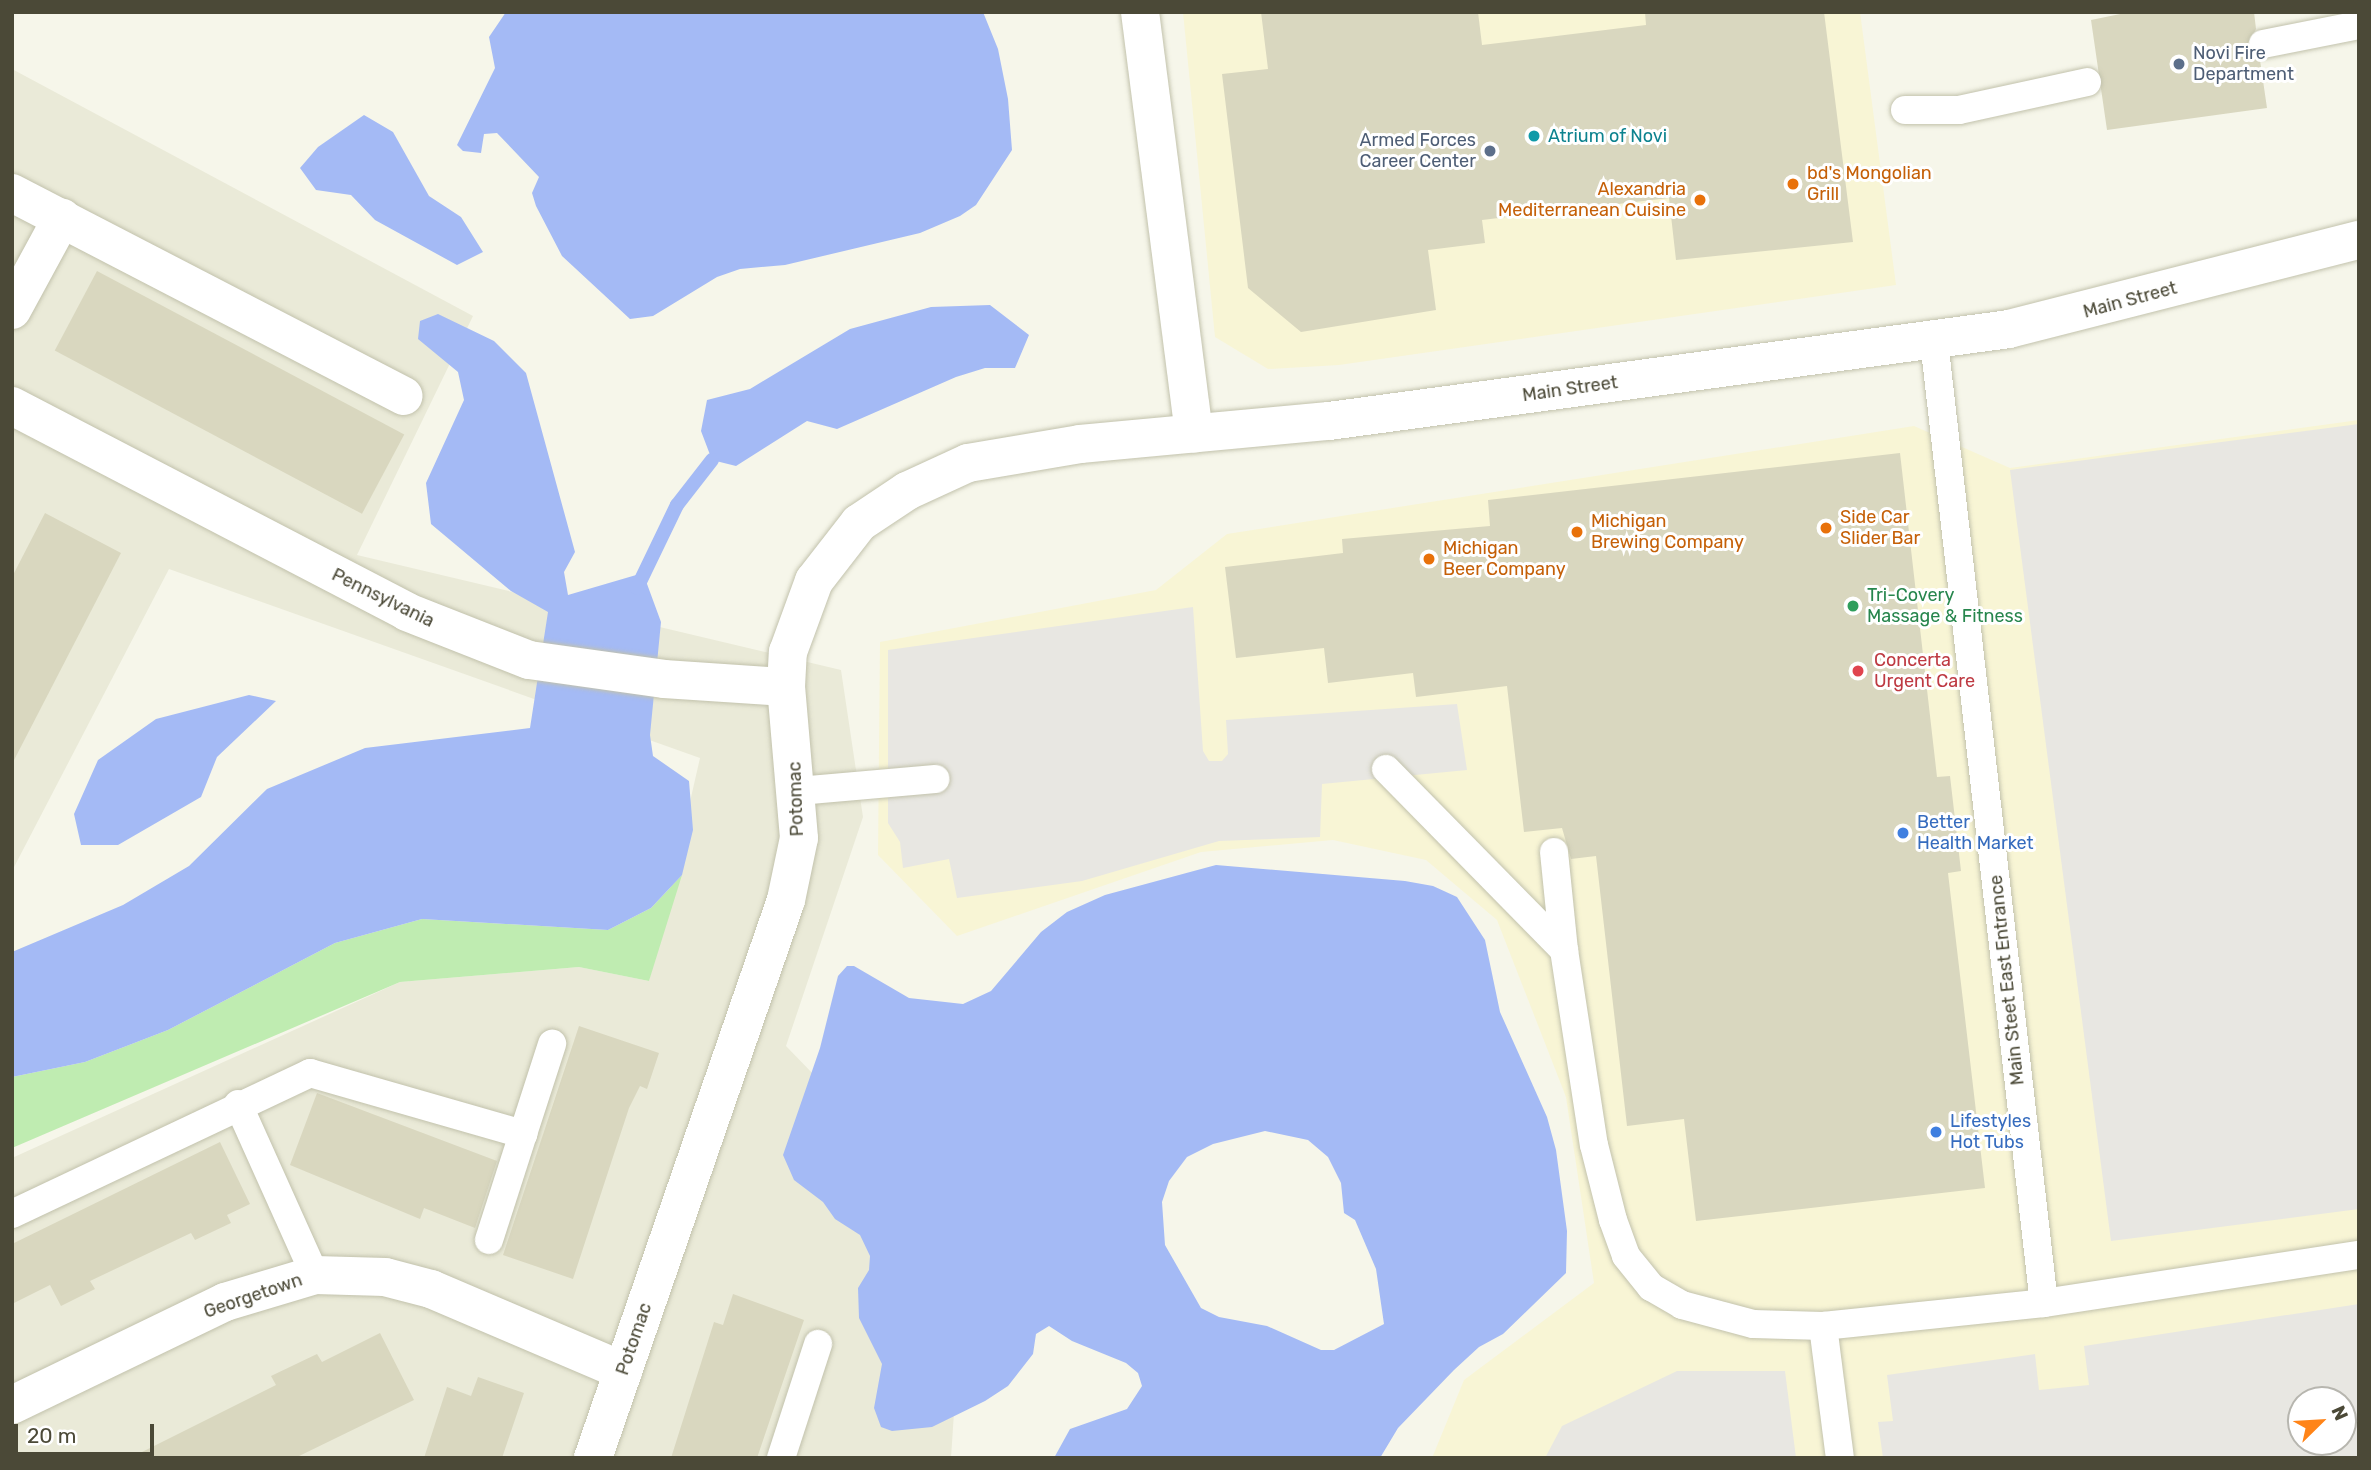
<!DOCTYPE html>
<style>
body{margin:0}
#map{position:relative;width:2371px;height:1470px;overflow:hidden;background:#f6f6ea;font-family:Rubik,sans-serif}
div>[style]{position:absolute}
.residential>*{inset:0;background:#eaead8}
.commercial>*{inset:0;background:#f8f5d5}
.green>*{inset:0;background:#bfecb1}
.parking>*{inset:0;background:#e8e7e2}
.water>*{inset:0;background:#a4baf5}
.stream>*{height:14px;margin:-7px;padding:0 7px;transform-origin:7px;border-radius:7px;background:#a4baf5}
.building>*{inset:0;background:#d9d7bf;transform-origin:0 0}
.roads{filter:drop-shadow(0 0 2px #c2c2ac) drop-shadow(0 0 2px #c2c2ac)}
.lane>*{height:28px;margin:-14px;padding:0 14px;transform-origin:14px;border-radius:14px;background:#fff}
.street>*{height:38px;margin:-19px;padding:0 19px;transform-origin:19px;border-radius:19px;background:#fff}
.dots>*{width:19px;height:19px;translate:-50% -50%;box-sizing:border-box;border:4px solid #fff;border-radius:50%}
span{translate:-50% -50%;white-space:nowrap;text-align:center;line-height:1.15;-webkit-text-stroke:6px #fff;paint-order:stroke}
.service-label{font-size:18px;color:#4e5e75}
.left{translate:0 -50%;text-align:left}
.right{translate:-100% -50%;text-align:right}
.culture-label{font-size:18px;color:#0d838f}
.food-label{font-size:18px;color:#c56008}
.street-label{font-size:18px;color:#4b4937}
.leisure-label{font-size:18px;color:#27864d}
.health-label{font-size:18px;color:#be3a42}
.shop-label{font-size:18px;color:#366cbe}
.frame{position:absolute;inset:0;border:14px solid #4b4937;pointer-events:none}
.north{position:absolute;left:2287px;top:1386px;width:70px;height:70px;box-sizing:border-box;background:#fff;border:2px solid #b7b6af;border-radius:50%;rotate:66deg;font-size:19px;font-weight:700;line-height:28px;text-align:center;color:#4b4937}
.north::after{content:'';display:block;margin:auto;width:24px;height:32px;background:#ff8418;clip-path:polygon(50% 0,100% 100%,50% 72%,0 100%)}
.scale{position:absolute;left:14px;top:1424px;width:140px;height:32px;box-sizing:border-box;border:4px solid #4b4937;border-top:0;padding-left:9px;font-size:21px;line-height:24px;white-space:nowrap;color:#4b4937;-webkit-text-stroke:5px #fff;paint-order:stroke}
</style>
<div id="map">
<div class="residential">
<i style="clip-path:polygon(12px 69px,473px 316px,357px 555px,841px 670px,863px 817px,786px 1046px,966px 1232px,951px 1458px,12px 1458px,12px 1158px,400px 982px,579px 967px,649px 981px,700px 758px,169px 569px,12px 871px)"></i>
</div>
<div class="commercial">
<i style="clip-path:polygon(1183px 12px,1860px 12px,1896px 285px,1339px 365px,1268px 369px,1215px 337px)"></i>
<i style="clip-path:polygon(evenodd,2359px 420px,2359px 1458px,1432px 1458px,1464px 1380px,1594px 1283px,1566px 1097px,1497px 920px,1426px 860px,1333px 840px,1201px 852px,957px 936px,878px 855px,880px 642px,1156px 590px,1227px 534px,1914px 426px,2010px 468px,2359px 420px,2301px 1400px,2343px 1400px,2343px 1442px,2301px 1442px,2301px 1400px)"></i>
</div>
<div class="green">
<i style="clip-path:polygon(682px 875px,649px 981px,579px 967px,400px 982px,12px 1148px,12px 1077px,85px 1062px,168px 1030px,335px 943px,422px 919px,608px 930px,651px 908px)"></i>
</div>
<div class="parking">
<i style="clip-path:polygon(2359px 424px,2359px 1209px,2111px 1241px,2010px 470px)"></i>
<i style="clip-path:polygon(1193px 607px,1203px 751px,1209px 761px,1222px 761px,1228px 754px,1226px 720px,1457px 704px,1467px 770px,1322px 784px,1320px 837px,1219px 841px,1082px 881px,957px 898px,949px 859px,903px 868px,900px 842px,888px 823px,888px 650px)"></i>
<i style="clip-path:polygon(evenodd,2359px 1304px,2359px 1458px,1883px 1458px,1878px 1422px,1893px 1421px,1887px 1375px,2035px 1354px,2039px 1390px,2089px 1385px,2084px 1346px,2359px 1304px,2301px 1400px,2343px 1400px,2343px 1442px,2301px 1442px,2301px 1400px)"></i>
<i style="clip-path:polygon(1677px 1371px,1785px 1371px,1796px 1458px,1545px 1458px,1562px 1426px)"></i>
</div>
<div class="water">
<i style="clip-path:polygon(506px 12px,983px 12px,998px 49px,1008px 99px,1012px 150px,976px 205px,960px 216px,920px 233px,785px 265px,740px 269px,717px 277px,653px 316px,630px 319px,562px 256px,536px 206px,532px 193px,539px 177px,497px 133px,484px 134px,481px 153px,463px 151px,457px 145px,495px 68px,489px 37px)"></i>
<i style="clip-path:polygon(364px 115px,393px 132px,429px 196px,461px 217px,483px 252px,457px 265px,375px 220px,351px 195px,316px 190px,300px 168px,318px 147px)"></i>
<i style="clip-path:polygon(990px 305px,1029px 335px,1015px 368px,985px 368px,956px 377px,837px 429px,807px 421px,736px 466px,712px 460px,701px 431px,707px 400px,750px 389px,850px 329px,931px 307px)"></i>
<i style="clip-path:polygon(438px 314px,494px 341px,526px 373px,575px 552px,564px 572px,568px 595px,643px 573px,661px 622px,650px 735px,653px 756px,689px 781px,693px 830px,682px 875px,651px 908px,608px 930px,422px 919px,335px 943px,168px 1030px,85px 1062px,12px 1077px,12px 952px,123px 905px,189px 866px,267px 789px,365px 748px,530px 728px,548px 612px,511px 591px,431px 524px,426px 483px,464px 400px,458px 372px,418px 339px,420px 321px)"></i>
<i style="clip-path:polygon(249px 695px,276px 701px,217px 757px,201px 797px,118px 845px,81px 845px,74px 814px,98px 760px,156px 719px)"></i>
<i style="clip-path:polygon(evenodd,1216px 865px,1405px 881px,1433px 886px,1457px 897px,1485px 940px,1500px 1012px,1547px 1117px,1556px 1150px,1567px 1231px,1566px 1273px,1503px 1334px,1479px 1347px,1454px 1370px,1398px 1428px,1380px 1458px,1054px 1458px,1070px 1429px,1127px 1409px,1142px 1386px,1138px 1373px,1126px 1363px,1072px 1341px,1049px 1326px,1036px 1334px,1033px 1354px,1008px 1386px,985px 1401px,932px 1427px,892px 1431px,881px 1427px,874px 1408px,882px 1364px,859px 1318px,858px 1288px,869px 1270px,870px 1256px,860px 1235px,835px 1219px,823px 1202px,794px 1180px,783px 1155px,820px 1048px,838px 976px,847px 966px,854px 966px,909px 998px,963px 1004px,991px 991px,1041px 932px,1067px 912px,1105px 895px,1216px 865px,1265px 1131px,1308px 1140px,1328px 1157px,1341px 1183px,1344px 1213px,1355px 1220px,1376px 1269px,1384px 1324px,1334px 1350px,1321px 1350px,1267px 1326px,1219px 1317px,1201px 1308px,1165px 1245px,1162px 1202px,1169px 1181px,1187px 1157px,1213px 1144px,1265px 1131px)"></i>
</div>
<div class="stream">
<i style="left:637px;top:588px;width:92px;rotate:-64.3deg"></i>
<i style="left:677px;top:505px;width:57px;rotate:-52.1deg"></i>
</div>
<div class="building">
<i style="clip-path:polygon(1261px 12px,1478px 12px,1482px 45px,1646px 25px,1645px 12px,1824px 12px,1853px 242px,1676px 260px,1669px 198px,1482px 220px,1485px 243px,1428px 250px,1436px 310px,1301px 332px,1248px 288px,1222px 74px,1268px 69px)"></i>
<i style="clip-path:polygon(2130px 12px,2254px 12px,2256px 29px,2247px 47px,2260px 60px,2267px 108px,2107px 130px,2091px 20px)"></i>
<i style="left:97px;top:271px;width:348px;height:90px;rotate:28deg"></i>
<i style="clip-path:polygon(1900px 453px,1937px 777px,1950px 776px,1961px 871px,1948px 873px,1985px 1188px,1696px 1221px,1684px 1119px,1627px 1126px,1596px 856px,1571px 859px,1562px 828px,1524px 832px,1507px 686px,1416px 697px,1413px 673px,1328px 683px,1324px 648px,1236px 658px,1225px 567px,1343px 553px,1342px 539px,1490px 526px,1488px 500px)"></i>
<i style="clip-path:polygon(45px 513px,121px 553px,12px 764px,12px 577px)"></i>
<i style="clip-path:polygon(579px 1026px,659px 1053px,647px 1089px,640px 1086px,629px 1108px,573px 1279px,503px 1255px)"></i>
<i style="clip-path:polygon(317px 1093px,497px 1161px,475px 1228px,424px 1208px,420px 1219px,290px 1165px)"></i>
<i style="clip-path:polygon(220px 1142px,250px 1204px,227px 1215px,231px 1223px,195px 1240px,191px 1233px,90px 1281px,95px 1289px,61px 1306px,50px 1285px,12px 1304px,12px 1244px)"></i>
<i style="clip-path:polygon(733px 1294px,804px 1320px,757px 1458px,671px 1458px,714px 1322px,723px 1325px)"></i>
<i style="clip-path:polygon(380px 1333px,414px 1400px,295px 1458px,130px 1458px,276px 1385px,271px 1376px,317px 1354px,322px 1362px)"></i>
<i style="clip-path:polygon(478px 1377px,524px 1393px,502px 1458px,424px 1458px,447px 1387px,471px 1396px)"></i>
</div>
<div class="roads">
<div class="lane">
<i style="left:2263px;top:44px;width:98px;rotate:-11.2deg"></i>
<i style="left:1905px;top:110px;width:54px"></i>
<i style="left:1959px;top:110px;width:131px;rotate:-12.3deg"></i>
<i style="left:1934px;top:341px;width:968px;rotate:83.48deg"></i>
<i style="left:2044px;top:1303px;width:319px;rotate:-8.7deg"></i>
<i style="left:1386px;top:769px;width:254px;rotate:45.5deg"></i>
<i style="left:1564px;top:950px;width:197px;rotate:81.3deg"></i>
<i style="left:1594px;top:1145px;width:77px;rotate:75.8deg"></i>
<i style="left:1613px;top:1220px;width:38px;rotate:70deg"></i>
<i style="left:1626px;top:1256px;width:40px;rotate:51deg"></i>
<i style="left:1651px;top:1287px;width:36px;rotate:30deg"></i>
<i style="left:1682px;top:1305px;width:73px;rotate:15deg"></i>
<i style="left:1753px;top:1324px;width:70px;rotate:1.6deg"></i>
<i style="left:1823px;top:1326px;width:222px;rotate:-5.9deg"></i>
<i style="left:798px;top:791px;width:138px;rotate:-5deg"></i>
<i style="left:1554px;top:852px;width:99px;rotate:84.2deg"></i>
<i style="left:238px;top:1104px;width:188px;rotate:65.8deg"></i>
<i style="left:12px;top:1214px;width:330px;rotate:-25.3deg"></i>
<i style="left:310px;top:1073px;width:222px;rotate:16deg"></i>
<i style="left:523px;top:1134px;width:95px;rotate:-72.1deg"></i>
<i style="left:489px;top:1240px;width:111px;rotate:-72.2deg"></i>
<i style="left:1823px;top:1326px;width:133px;rotate:82.7deg"></i>
<i style="left:781px;top:1458px;width:120px;rotate:-72deg"></i>
</div>
<div class="street">
<i style="left:1140px;top:12px;width:425px;rotate:82.7deg"></i>
<i style="left:12px;top:193px;width:441px;rotate:27.4deg"></i>
<i style="left:12px;top:310px;width:105px;rotate:-61.5deg"></i>
<i style="left:12px;top:406px;width:445px;rotate:27.5deg"></i>
<i style="left:407px;top:612px;width:131px;rotate:21.5deg"></i>
<i style="left:529px;top:660px;width:136px;rotate:8deg"></i>
<i style="left:664px;top:679px;width:122px;rotate:3.8deg"></i>
<i style="left:12px;top:1405px;width:237px;rotate:-25.8deg"></i>
<i style="left:225px;top:1302px;width:94px;rotate:-16.7deg"></i>
<i style="left:315px;top:1275px;width:70px;rotate:1.6deg"></i>
<i style="left:385px;top:1277px;width:48px;rotate:14.6deg"></i>
<i style="left:431px;top:1289px;width:209px;rotate:23.1deg"></i>
<i style="left:593px;top:1458px;width:590px;rotate:-70.92deg"></i>
<i style="left:786px;top:900px;width:63px;rotate:-78.2deg"></i>
<i style="left:799px;top:838px;width:152px;rotate:-94.9deg"></i>
<i style="left:786px;top:687px;width:35px;rotate:-87deg"></i>
<i style="left:788px;top:652px;width:76px;rotate:-69.9deg"></i>
<i style="left:814px;top:581px;width:73px;rotate:-52.2deg"></i>
<i style="left:859px;top:523px;width:58px;rotate:-33.7deg"></i>
<i style="left:907px;top:491px;width:67px;rotate:-24.7deg"></i>
<i style="left:968px;top:463px;width:114px;rotate:-9.6deg"></i>
<i style="left:1080px;top:444px;width:250px;rotate:-5.3deg"></i>
<i style="left:1329px;top:421px;width:686px;rotate:-7.7deg"></i>
<i style="left:2009px;top:329px;width:361px;rotate:-14.3deg"></i>
</div>
</div>
<div class="dots">
<i style="left:2179px;top:64px;background:#5c6f8a"></i>
<i style="left:1534px;top:136px;background:#0f9aa8"></i>
<i style="left:1490px;top:151px;background:#5c6f8a"></i>
<i style="left:1793px;top:184px;background:#e8710a"></i>
<i style="left:1700px;top:200px;background:#e8710a"></i>
<i style="left:1826px;top:528px;background:#e8710a"></i>
<i style="left:1577px;top:532px;background:#e8710a"></i>
<i style="left:1429px;top:559px;background:#e8710a"></i>
<i style="left:1853px;top:606px;background:#2e9e5b"></i>
<i style="left:1858px;top:671px;background:#e0444e"></i>
<i style="left:1903px;top:833px;background:#3f7fe0"></i>
<i style="left:1936px;top:1132px;background:#3f7fe0"></i>
</div>
<div class="service-label">
<span class="left" style="left:2193px;top:64px">Novi Fire<br>Department</span>
<span class="right" style="left:1476px;top:151px">Armed Forces<br>Career Center</span>
</div>
<div class="culture-label">
<span class="left" style="left:1548px;top:136px">Atrium of Novi</span>
</div>
<div class="food-label">
<span class="left" style="left:1807px;top:184px">bd's Mongolian<br>Grill</span>
<span class="right" style="left:1686px;top:200px">Alexandria<br>Mediterranean Cuisine</span>
<span class="left" style="left:1840px;top:528px">Side Car<br>Slider Bar</span>
<span class="left" style="left:1591px;top:532px">Michigan<br>Brewing Company</span>
<span class="left" style="left:1443px;top:559px">Michigan<br>Beer Company</span>
</div>
<div class="street-label">
<span style="left:2130px;top:300px;rotate:-15deg">Main Street</span>
<span style="left:1570px;top:389px;rotate:-8deg">Main Street</span>
<span style="left:383px;top:598px;rotate:26deg">Pennsylvania</span>
<span style="left:796px;top:799px;rotate:-92deg">Potomac</span>
<span style="left:2007px;top:980px;rotate:-96deg">Main Steet East Entrance</span>
<span style="left:253px;top:1296px;rotate:-19deg">Georgetown</span>
<span style="left:634px;top:1339px;rotate:-71deg">Potomac</span>
</div>
<div class="leisure-label">
<span class="left" style="left:1867px;top:606px">Tri-Covery<br>Massage &amp; Fitness</span>
</div>
<div class="health-label">
<span class="left" style="left:1874px;top:671px">Concerta<br>Urgent Care</span>
</div>
<div class="shop-label">
<span class="left" style="left:1917px;top:833px">Better<br>Health Market</span>
<span class="left" style="left:1950px;top:1132px">Lifestyles<br>Hot Tubs</span>
</div>
<div class="frame"></div>
<div class="north">N</div>
<div class="scale">20 m</div>
</div>
